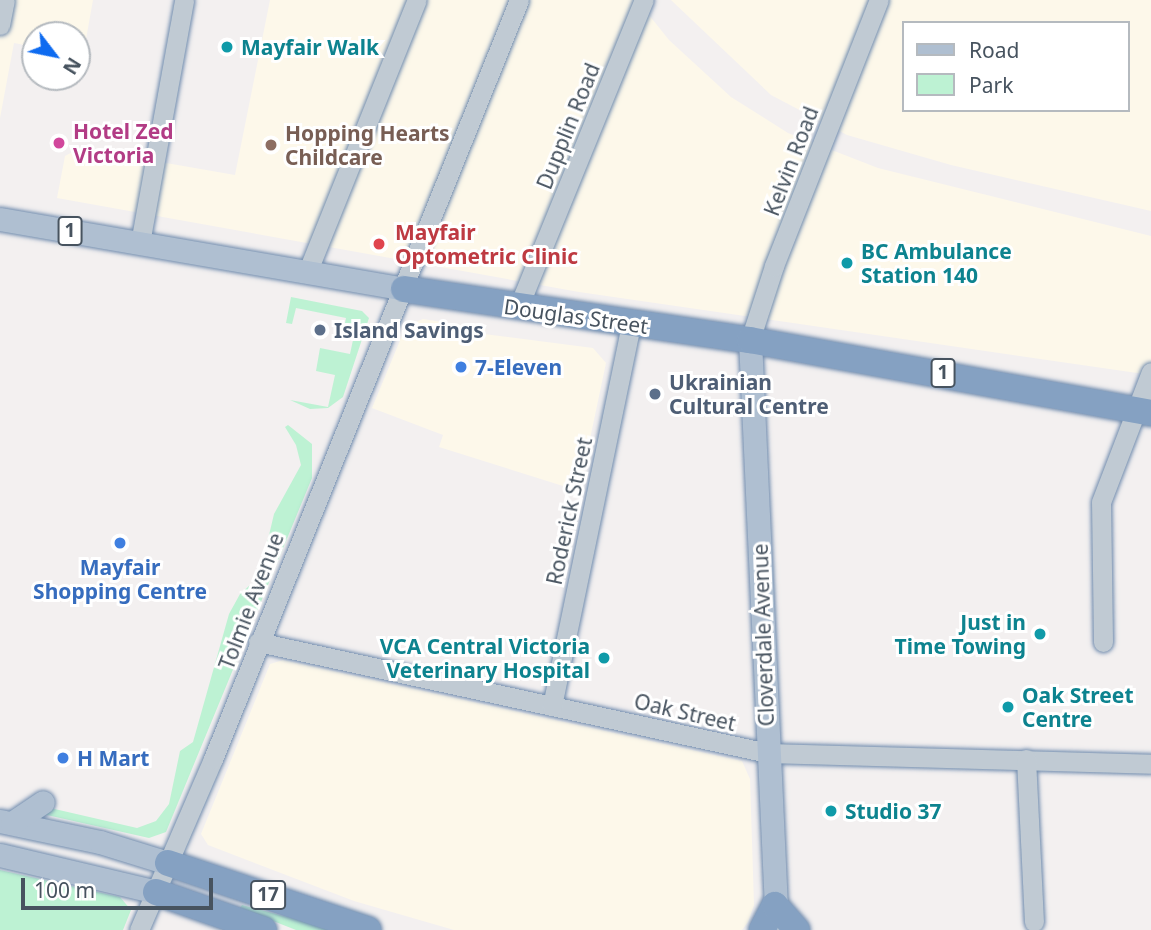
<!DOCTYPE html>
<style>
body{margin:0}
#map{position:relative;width:1151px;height:930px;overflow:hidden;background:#f3f0f0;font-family:"Noto Sans",sans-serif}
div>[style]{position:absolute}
.commercial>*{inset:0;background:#fdf8ea}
.green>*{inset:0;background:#bdf2d3}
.roads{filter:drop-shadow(0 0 2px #718cae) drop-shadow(0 0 2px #718cae)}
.minor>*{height:19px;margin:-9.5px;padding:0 9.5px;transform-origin:9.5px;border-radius:9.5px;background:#c0cad3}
.major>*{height:23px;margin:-11.5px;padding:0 11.5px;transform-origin:11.5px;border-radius:11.5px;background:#afbfd1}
.highway>*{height:26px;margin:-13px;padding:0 13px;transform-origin:13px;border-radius:13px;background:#85a1c2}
.dots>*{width:19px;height:19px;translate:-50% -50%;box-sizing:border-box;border:4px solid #fff;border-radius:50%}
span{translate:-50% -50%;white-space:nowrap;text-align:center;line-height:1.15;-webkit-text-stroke:6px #fff;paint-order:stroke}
.shield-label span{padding:2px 5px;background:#fff;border:2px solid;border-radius:5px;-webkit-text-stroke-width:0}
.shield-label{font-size:19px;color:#47535f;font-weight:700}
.culture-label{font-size:21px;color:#0d838f;font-weight:700}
.left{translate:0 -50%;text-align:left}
.right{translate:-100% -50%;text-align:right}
.street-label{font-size:21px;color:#47535f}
.hotel-label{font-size:21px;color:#b23c85;font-weight:700}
.education-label{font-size:21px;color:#785e54;font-weight:700}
.health-label{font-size:21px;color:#be3a42;font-weight:700}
.service-label{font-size:21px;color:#4e5e75;font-weight:700}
.shop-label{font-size:21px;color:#366cbe;font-weight:700}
.legend{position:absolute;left:902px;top:21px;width:228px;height:91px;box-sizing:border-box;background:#fff;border:2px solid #b5babf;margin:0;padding:9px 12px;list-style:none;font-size:21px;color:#47535f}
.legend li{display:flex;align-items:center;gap:14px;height:35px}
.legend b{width:35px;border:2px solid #b5babf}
.north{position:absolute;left:21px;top:21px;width:70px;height:70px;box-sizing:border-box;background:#fff;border:2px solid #b5babf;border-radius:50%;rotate:122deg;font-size:19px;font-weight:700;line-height:28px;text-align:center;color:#47535f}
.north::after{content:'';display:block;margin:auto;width:24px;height:32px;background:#0e6bf0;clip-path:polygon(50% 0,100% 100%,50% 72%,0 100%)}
.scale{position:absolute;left:21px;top:878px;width:192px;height:32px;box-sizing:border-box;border:4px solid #47535f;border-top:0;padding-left:9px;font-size:21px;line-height:24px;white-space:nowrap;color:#47535f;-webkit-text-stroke:5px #fff;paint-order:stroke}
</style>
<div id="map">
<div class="commercial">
<i style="clip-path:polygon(0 0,93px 0,83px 56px,77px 54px,77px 35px,35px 35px,35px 47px,14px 43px,0 118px)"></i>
<i style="clip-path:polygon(270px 0,637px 0,669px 40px,731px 97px,788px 133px,878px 168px,1151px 236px,1151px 375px,579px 292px,57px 198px,65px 156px,80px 148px,235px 175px)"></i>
<i style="clip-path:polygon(evenodd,671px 0,1151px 0,1151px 211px,951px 165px,847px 135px,771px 95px,671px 0,904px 23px,1128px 23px,1128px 110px,904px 110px,904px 23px)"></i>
<i style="clip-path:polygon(423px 319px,486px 329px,484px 334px,593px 348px,606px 363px,579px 491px,439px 447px,443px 435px,372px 408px,406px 326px)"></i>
<i style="clip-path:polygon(283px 660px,742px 761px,750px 779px,754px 905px,748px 922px,742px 930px,454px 930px,354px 901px,208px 845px,201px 834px,270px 664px)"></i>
</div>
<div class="green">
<i style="clip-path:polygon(291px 297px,362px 311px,369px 318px,343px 397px,328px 408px,310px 409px,290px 400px,328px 407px,335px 375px,316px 371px,320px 348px,350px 354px,356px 326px,345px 323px,346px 318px,296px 308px,292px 324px,286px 323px)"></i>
<i style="clip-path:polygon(288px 425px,312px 444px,312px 478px,166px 832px,149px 838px,38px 813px,46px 807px,137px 828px,156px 821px,169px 804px,180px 751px,193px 742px,229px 614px,240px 594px,250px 585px,257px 586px,274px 514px,301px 465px,296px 445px,285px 427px)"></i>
<i style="clip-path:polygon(0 870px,120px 897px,131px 910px,123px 930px,0 930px)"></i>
<i style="clip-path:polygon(242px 905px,311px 923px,333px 930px,296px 930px,240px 908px)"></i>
</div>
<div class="roads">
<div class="minor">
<i style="left:0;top:25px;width:25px;rotate:-79deg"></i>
<i style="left:140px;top:243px;width:247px;rotate:-79.7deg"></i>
<i style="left:307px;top:273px;width:294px;rotate:-68.1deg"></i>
<i style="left:518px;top:308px;width:333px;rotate:-67.8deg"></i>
<i style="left:750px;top:340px;width:78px;rotate:-72deg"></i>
<i style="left:774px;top:266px;width:286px;rotate:-68.5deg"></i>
<i style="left:258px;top:642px;width:522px;rotate:12.28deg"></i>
<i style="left:768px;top:753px;width:383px;rotate:1.6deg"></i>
<i style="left:1103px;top:642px;width:140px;rotate:-90.8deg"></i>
<i style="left:1101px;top:502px;width:139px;rotate:-69deg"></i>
<i style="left:552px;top:706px;width:389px;rotate:-78.3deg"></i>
<i style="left:1026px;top:759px;width:163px;rotate:87.2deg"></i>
<i style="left:139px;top:930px;width:186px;rotate:-66.6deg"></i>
<i style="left:213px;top:759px;width:818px;rotate:-68.04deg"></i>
</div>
<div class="major">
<i style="left:0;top:219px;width:410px;rotate:9.8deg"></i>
<i style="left:750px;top:340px;width:591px;rotate:87.38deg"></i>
<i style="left:0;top:821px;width:102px;rotate:11.9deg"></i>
<i style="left:100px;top:842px;width:71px;rotate:17.2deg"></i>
<i style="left:12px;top:823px;width:37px;rotate:-34deg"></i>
<i style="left:0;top:855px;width:160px;rotate:13.3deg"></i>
</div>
<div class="highway">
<i style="left:404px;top:289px;width:350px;rotate:8.4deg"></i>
<i style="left:750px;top:340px;width:408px;rotate:10.3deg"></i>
<i style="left:168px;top:863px;width:211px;rotate:18.5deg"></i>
<i style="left:156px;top:892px;width:114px;rotate:19.4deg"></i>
<i style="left:762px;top:930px;width:28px;rotate:-63deg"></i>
<i style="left:775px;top:905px;width:33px;rotate:49deg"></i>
</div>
</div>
<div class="dots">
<i style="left:227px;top:47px;background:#0f9aa8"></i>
<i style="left:59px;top:143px;background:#d1479c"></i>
<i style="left:271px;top:145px;background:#8d6e63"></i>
<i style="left:379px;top:244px;background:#e0444e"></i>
<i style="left:847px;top:263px;background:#0f9aa8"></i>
<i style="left:320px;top:330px;background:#5c6f8a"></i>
<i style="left:461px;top:367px;background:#3f7fe0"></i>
<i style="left:655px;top:394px;background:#5c6f8a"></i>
<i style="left:120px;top:543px;background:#3f7fe0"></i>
<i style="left:1040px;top:634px;background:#0f9aa8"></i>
<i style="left:604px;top:658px;background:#0f9aa8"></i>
<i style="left:1008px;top:707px;background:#0f9aa8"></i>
<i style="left:63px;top:758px;background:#3f7fe0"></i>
<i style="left:831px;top:811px;background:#0f9aa8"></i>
</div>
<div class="shield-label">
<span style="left:70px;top:231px">1</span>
<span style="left:943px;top:373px">1</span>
<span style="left:268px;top:895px">17</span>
</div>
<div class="culture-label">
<span class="left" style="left:241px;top:47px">Mayfair Walk</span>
<span class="left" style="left:861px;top:263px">BC Ambulance<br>Station 140</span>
<span class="right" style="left:1026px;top:634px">Just in<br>Time Towing</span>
<span class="right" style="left:590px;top:658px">VCA Central Victoria<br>Veterinary Hospital</span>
<span class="left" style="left:1022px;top:707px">Oak Street<br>Centre</span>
<span class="left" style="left:845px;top:811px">Studio 37</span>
</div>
<div class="street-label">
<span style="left:568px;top:126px;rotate:-68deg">Dupplin Road</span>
<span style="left:791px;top:161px;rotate:-69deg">Kelvin Road</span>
<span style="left:576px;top:316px;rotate:8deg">Douglas Street</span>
<span style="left:569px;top:511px;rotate:-78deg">Roderick Street</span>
<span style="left:251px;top:601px;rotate:-69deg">Tolmie Avenue</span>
<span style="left:763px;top:635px;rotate:-92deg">Cloverdale Avenue</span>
<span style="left:685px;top:712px;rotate:13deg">Oak Street</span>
</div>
<div class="hotel-label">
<span class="left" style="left:73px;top:143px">Hotel Zed<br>Victoria</span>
</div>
<div class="education-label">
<span class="left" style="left:285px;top:145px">Hopping Hearts<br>Childcare</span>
</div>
<div class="health-label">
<span class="left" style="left:395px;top:244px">Mayfair<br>Optometric Clinic</span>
</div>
<div class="service-label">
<span class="left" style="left:334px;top:330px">Island Savings</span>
<span class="left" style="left:669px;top:394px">Ukrainian<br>Cultural Centre</span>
</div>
<div class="shop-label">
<span class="left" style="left:475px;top:367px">7-Eleven</span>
<span style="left:120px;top:579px">Mayfair<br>Shopping Centre</span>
<span class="left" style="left:77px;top:758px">H Mart</span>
</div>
<ul class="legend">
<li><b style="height:9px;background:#afbfd1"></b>Road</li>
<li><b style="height:19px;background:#bdf2d3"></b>Park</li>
</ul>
<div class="north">N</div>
<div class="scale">100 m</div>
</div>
